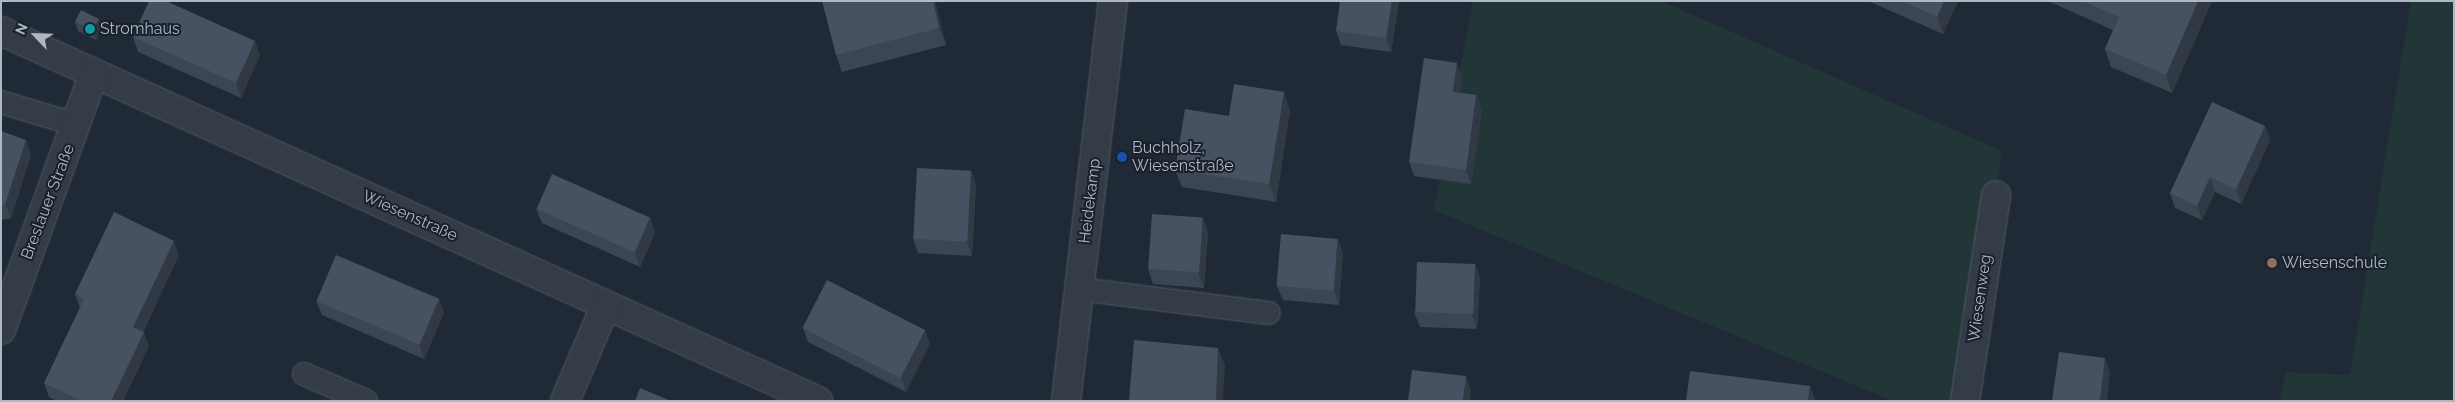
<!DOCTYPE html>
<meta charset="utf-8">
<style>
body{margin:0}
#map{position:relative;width:2455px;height:402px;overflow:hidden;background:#202a37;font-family:Raleway,sans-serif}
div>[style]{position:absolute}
.green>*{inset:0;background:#223638}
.roads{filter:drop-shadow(0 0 1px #515a65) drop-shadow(0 0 1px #515a65)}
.lane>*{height:22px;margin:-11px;padding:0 11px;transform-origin:11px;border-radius:11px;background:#333c47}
.street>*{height:28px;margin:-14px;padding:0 14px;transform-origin:14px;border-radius:14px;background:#333c47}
.wall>*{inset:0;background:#3c4653}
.shaded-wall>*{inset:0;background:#313944}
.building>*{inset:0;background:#465161;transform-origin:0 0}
.dots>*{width:14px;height:14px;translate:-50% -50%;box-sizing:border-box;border:2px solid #19212c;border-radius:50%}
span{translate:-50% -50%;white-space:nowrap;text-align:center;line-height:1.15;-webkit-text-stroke:4px #19212c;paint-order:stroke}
.poi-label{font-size:16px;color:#aeb7c4}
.left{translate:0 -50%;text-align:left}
.street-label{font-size:16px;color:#aeb7c4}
.frame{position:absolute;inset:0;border:2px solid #aeb7c4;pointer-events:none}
.north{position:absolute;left:10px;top:10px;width:50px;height:50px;-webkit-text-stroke:4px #19212c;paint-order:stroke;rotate:294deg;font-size:14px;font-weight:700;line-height:20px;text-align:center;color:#aeb7c4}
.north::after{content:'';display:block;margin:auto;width:18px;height:22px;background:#aeb7c4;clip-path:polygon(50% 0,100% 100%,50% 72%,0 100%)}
</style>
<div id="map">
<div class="green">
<i style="clip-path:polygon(1473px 1px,1661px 1px,2002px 151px,1965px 401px,1893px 401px,1434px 210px)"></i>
<i style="clip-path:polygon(2411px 1px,2454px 1px,2454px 401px,2280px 401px,2286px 372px,2350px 375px)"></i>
</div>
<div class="roads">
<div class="lane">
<i style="left:1px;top:102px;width:79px;rotate:16.8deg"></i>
<i style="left:1079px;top:289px;width:191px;rotate:7.2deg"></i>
<i style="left:304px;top:374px;width:68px;rotate:23.5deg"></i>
</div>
<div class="street">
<i style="left:1px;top:31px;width:897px;rotate:24.36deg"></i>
<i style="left:1px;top:330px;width:273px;rotate:-70.1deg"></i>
<i style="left:565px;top:401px;width:104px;rotate:-66.9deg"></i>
<i style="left:1066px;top:401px;width:403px;rotate:-83.3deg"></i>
<i style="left:1965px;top:401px;width:208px;rotate:-81.4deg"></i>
</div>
</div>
<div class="wall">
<i style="clip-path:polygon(935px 1px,946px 45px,842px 72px,836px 55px)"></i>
<i style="clip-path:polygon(1399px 1px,1391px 52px,1341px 45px,1336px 31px)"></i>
<i style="clip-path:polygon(1868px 1px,1958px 1px,1943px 34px)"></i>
<i style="clip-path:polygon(2048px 1px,2212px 1px,2172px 93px,2111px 67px,2105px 49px,2113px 30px)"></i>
<i style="clip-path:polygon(75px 22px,102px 27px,96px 40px,78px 31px)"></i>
<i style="clip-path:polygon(133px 37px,260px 55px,241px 98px,138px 52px)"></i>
<i style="clip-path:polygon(1462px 78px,1460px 93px,1476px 95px,1482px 110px,1471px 184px,1414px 176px,1409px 162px)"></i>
<i style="clip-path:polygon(1290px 110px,1276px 202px,1182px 187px,1175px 170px,1229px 116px)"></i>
<i style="clip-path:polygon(2265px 126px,2270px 140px,2241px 204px,2215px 192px,2202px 220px,2175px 208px,2170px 193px)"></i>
<i style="clip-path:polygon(1px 131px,31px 155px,11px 218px,1px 220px)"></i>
<i style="clip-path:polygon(971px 171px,976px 185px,972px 256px,918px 253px,913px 239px)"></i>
<i style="clip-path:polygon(536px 209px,650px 218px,655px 232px,640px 267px,542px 223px)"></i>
<i style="clip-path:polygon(1208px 232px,1204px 288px,1153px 284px,1148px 269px)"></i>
<i style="clip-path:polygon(1343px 253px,1339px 305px,1283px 300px,1277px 286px)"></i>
<i style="clip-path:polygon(179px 255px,143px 332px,149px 346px,123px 401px,57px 401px,49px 397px,44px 383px,80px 308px,75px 294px)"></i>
<i style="clip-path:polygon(1475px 264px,1480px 278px,1477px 329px,1420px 327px,1414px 312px)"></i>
<i style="clip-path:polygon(316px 301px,444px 313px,424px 359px,322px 315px)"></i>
<i style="clip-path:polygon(803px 328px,925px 330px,930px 344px,906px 392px,808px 342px)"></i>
</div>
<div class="shaded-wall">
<i style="clip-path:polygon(933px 1px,935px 1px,946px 45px,939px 28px)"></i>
<i style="clip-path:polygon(1392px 1px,1399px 1px,1391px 52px,1386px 38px)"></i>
<i style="clip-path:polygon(1944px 1px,1958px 1px,1943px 34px,1937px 17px)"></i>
<i style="clip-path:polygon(2198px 1px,2212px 1px,2172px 93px,2166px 75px)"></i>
<i style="clip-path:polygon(99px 19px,102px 27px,96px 40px,93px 31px)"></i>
<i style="clip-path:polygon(255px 41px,260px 55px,241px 98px,236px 83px)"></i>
<i style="clip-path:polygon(1457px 63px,1462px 78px,1458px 106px,1453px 92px)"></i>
<i style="clip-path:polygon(1284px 92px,1290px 110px,1276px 202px,1269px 184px)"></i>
<i style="clip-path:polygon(1476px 95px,1482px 110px,1471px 184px,1466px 170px)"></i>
<i style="clip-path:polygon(2265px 126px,2270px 140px,2241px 204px,2236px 189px)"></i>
<i style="clip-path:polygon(26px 140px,31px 155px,11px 218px,5px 204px)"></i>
<i style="clip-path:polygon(971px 171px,976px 185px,972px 256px,967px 242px)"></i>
<i style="clip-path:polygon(2210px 177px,2215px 192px,2202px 220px,2197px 206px)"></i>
<i style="clip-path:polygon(650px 218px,655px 232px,640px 267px,635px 253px)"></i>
<i style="clip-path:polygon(1203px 218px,1208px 232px,1204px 288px,1198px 274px)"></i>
<i style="clip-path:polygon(1338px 239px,1343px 253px,1339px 305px,1334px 291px)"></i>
<i style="clip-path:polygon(174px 241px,179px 255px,138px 341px,133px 327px)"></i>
<i style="clip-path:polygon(1475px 264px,1480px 278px,1477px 329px,1472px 315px)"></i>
<i style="clip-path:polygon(439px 298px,444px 313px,424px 359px,419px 344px)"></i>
<i style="clip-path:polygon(925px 330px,930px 344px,906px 392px,901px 377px)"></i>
<i style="clip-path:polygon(144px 332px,149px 346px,123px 401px,111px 401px)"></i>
<i style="clip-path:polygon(1218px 348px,1225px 365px,1223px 401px,1216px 401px)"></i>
<i style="clip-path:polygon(2105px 358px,2110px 373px,2107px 401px,2100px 401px)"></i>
<i style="clip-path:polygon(1466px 376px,1471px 390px,1470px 401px,1463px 401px)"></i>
<i style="clip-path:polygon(1810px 386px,1816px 401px,1808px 401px)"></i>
</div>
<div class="building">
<i style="clip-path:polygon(149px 1px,166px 1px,255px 41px,236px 83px,133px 37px)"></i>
<i style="clip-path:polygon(822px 1px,933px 1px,939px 28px,836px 55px)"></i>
<i style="clip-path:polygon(1340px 1px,1392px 1px,1386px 38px,1336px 31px)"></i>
<i style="clip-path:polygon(1902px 1px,1944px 1px,1937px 17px)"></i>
<i style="clip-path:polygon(2082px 1px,2198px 1px,2166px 75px,2105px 49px,2119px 17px)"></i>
<i style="left:81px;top:10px;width:20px;height:13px;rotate:27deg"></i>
<i style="clip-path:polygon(1424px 58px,1457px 63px,1453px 92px,1476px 95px,1466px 170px,1409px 162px)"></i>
<i style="clip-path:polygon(1234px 84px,1284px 92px,1269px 184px,1175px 170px,1185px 109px,1229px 116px)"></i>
<i style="clip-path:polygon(2212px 102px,2265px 126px,2236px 189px,2210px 177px,2197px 206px,2170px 193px)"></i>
<i style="clip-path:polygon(1px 131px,26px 140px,5px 204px,1px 205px)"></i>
<i style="left:917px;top:168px;width:54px;height:71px;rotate:3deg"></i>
<i style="left:552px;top:174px;width:107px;height:38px;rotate:24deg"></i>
<i style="clip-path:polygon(114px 212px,174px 241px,133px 327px,144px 332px,111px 401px,82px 401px,44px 383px,84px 299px,75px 294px)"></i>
<i style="left:1152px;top:214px;width:51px;height:55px;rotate:4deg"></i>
<i style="left:1281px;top:234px;width:57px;height:52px;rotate:5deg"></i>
<i style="left:336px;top:255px;width:112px;height:50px;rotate:23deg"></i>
<i style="left:1417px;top:262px;width:58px;height:50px;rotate:2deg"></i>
<i style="left:827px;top:280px;width:110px;height:54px;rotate:27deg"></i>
<i style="clip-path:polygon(1134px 340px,1218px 348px,1216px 401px,1129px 401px)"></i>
<i style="clip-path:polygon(2059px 352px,2105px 358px,2100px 401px,2052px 401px)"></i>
<i style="clip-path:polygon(1412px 370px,1466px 376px,1463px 401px,1408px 401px)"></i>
<i style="clip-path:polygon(1690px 371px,1810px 386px,1808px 401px,1686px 401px)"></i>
<i style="clip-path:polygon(640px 388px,671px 401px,635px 401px)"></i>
</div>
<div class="dots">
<i style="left:90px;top:29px;background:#0f9aa8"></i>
<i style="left:1122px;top:157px;background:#1a4fb4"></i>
<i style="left:2272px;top:263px;background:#8d6e63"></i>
</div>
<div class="poi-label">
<span class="left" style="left:100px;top:29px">Stromhaus</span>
<span class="left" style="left:1132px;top:157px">Buchholz,<br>Wiesenstraße</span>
<span class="left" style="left:2282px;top:263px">Wiesenschule</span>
</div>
<div class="street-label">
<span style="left:1090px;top:201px;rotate:-83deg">Heidekamp</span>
<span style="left:48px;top:202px;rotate:-69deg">Breslauer Straße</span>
<span style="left:410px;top:216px;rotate:24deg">Wiesenstraße</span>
<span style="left:1980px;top:298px;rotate:-82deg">Wiesenweg</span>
</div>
<div class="frame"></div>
<div class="north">N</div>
</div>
